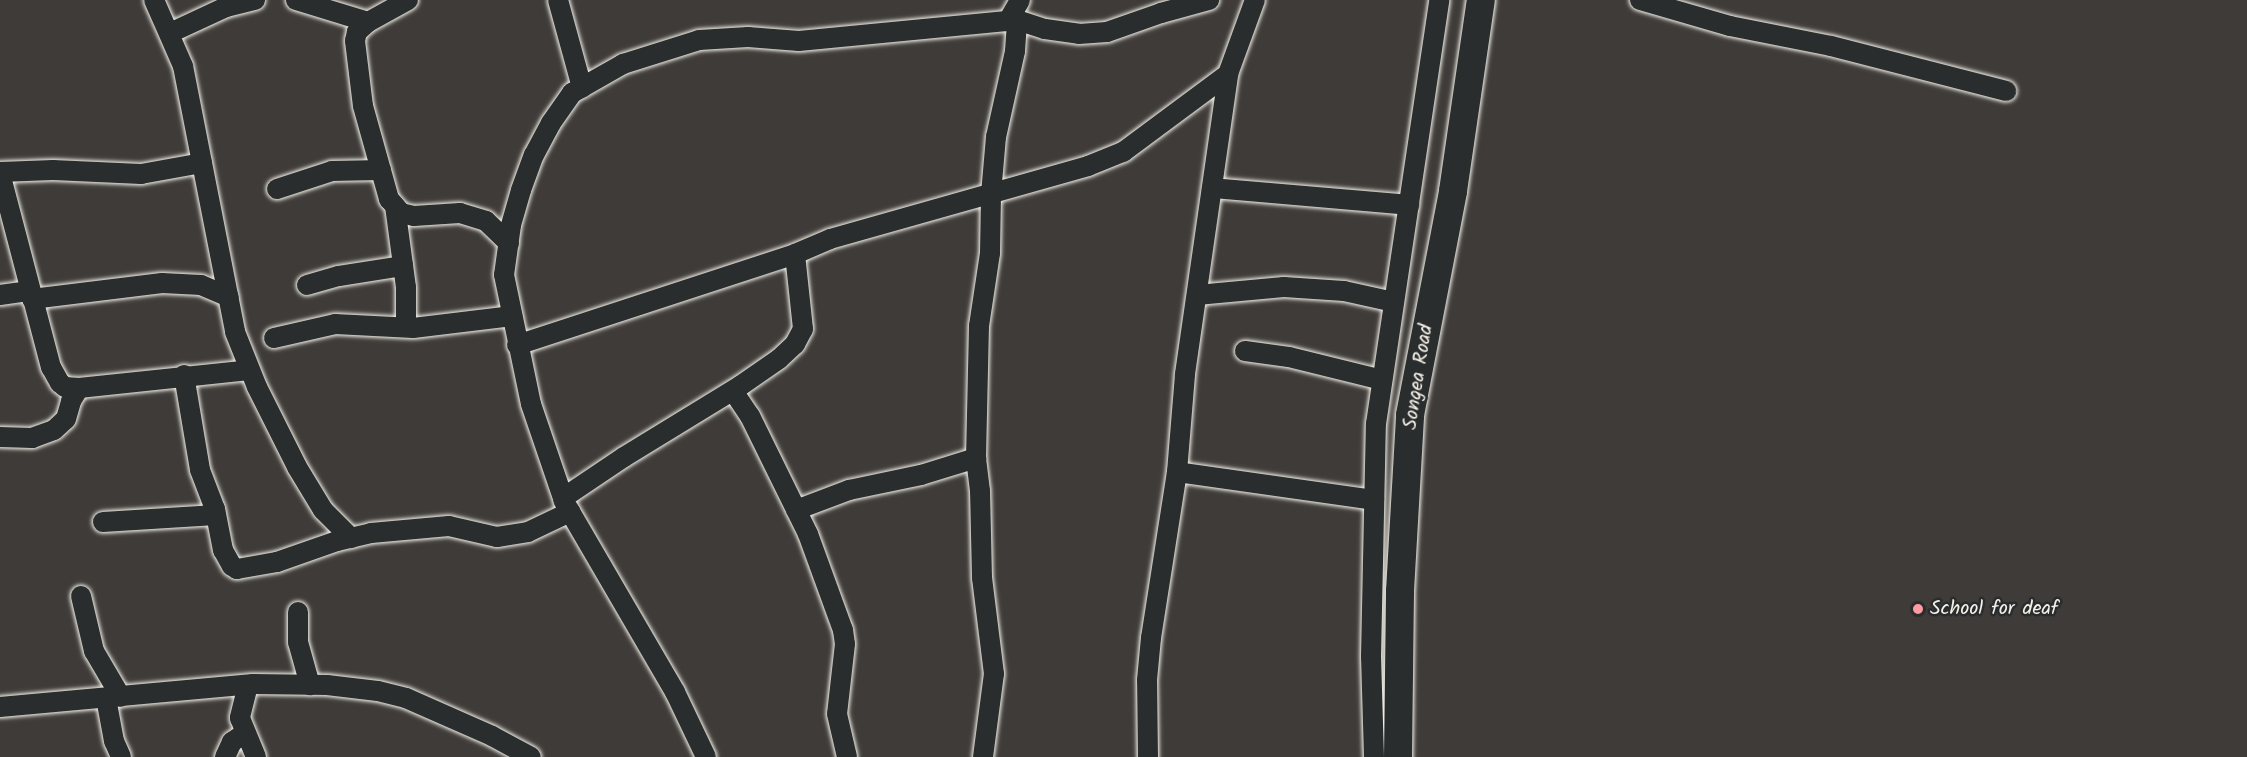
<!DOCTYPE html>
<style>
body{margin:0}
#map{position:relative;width:2247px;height:757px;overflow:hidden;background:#3e3b39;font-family:Kalam,sans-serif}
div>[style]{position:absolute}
.roads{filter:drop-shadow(0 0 2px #f4f1e8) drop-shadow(0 0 2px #f4f1e8)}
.minor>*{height:20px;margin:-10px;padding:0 10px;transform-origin:10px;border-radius:10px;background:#2a2d2e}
.highway>*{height:28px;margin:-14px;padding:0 14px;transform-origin:14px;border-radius:14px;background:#2a2d2e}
.dots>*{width:16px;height:16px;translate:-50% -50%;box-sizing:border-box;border:3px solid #2a2d2e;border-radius:50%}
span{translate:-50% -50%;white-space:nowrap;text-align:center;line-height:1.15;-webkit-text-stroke:5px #2a2d2e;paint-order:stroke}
.street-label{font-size:20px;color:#f4f1e8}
.poi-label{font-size:20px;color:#f4f1e8}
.left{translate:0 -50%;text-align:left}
</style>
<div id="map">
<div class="roads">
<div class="minor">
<i style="left:154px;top:0;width:72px;rotate:66.3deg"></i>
<i style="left:183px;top:66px;width:271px;rotate:78.9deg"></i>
<i style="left:235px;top:332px;width:59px;rotate:68.2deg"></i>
<i style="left:257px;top:387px;width:89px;rotate:63.4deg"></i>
<i style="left:297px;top:467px;width:50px;rotate:58.8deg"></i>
<i style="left:323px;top:510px;width:40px;rotate:45deg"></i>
<i style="left:296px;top:0;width:75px;rotate:17deg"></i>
<i style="left:408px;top:0;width:46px;rotate:151.2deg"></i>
<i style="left:368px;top:22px;width:15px;rotate:138deg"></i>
<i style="left:357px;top:32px;width:9px;rotate:103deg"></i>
<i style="left:355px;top:41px;width:65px;rotate:83deg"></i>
<i style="left:363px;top:106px;width:97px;rotate:74.4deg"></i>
<i style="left:389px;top:199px;width:18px;rotate:49deg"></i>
<i style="left:401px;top:213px;width:13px;rotate:13deg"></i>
<i style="left:414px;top:216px;width:46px;rotate:-3.7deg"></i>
<i style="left:460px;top:213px;width:27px;rotate:17deg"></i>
<i style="left:486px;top:221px;width:32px;rotate:44deg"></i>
<i style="left:558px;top:0;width:91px;rotate:74.7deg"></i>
<i style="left:1640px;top:0;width:94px;rotate:16.1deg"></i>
<i style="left:1730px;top:26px;width:103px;rotate:11.2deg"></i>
<i style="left:1831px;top:46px;width:181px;rotate:14.4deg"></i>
<i style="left:1008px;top:21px;width:24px;rotate:-60deg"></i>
<i style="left:170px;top:33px;width:62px;rotate:-24.9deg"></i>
<i style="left:226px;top:7px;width:30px;rotate:-14deg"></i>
<i style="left:0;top:172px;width:53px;rotate:-2.2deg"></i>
<i style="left:53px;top:170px;width:88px;rotate:2.6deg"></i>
<i style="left:141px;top:174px;width:62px;rotate:-10.2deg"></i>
<i style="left:0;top:173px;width:201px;rotate:75.3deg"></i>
<i style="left:51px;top:367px;width:18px;rotate:61deg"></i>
<i style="left:60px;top:383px;width:6px;rotate:39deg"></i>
<i style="left:65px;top:387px;width:14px;rotate:4deg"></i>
<i style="left:79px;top:388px;width:171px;rotate:-6deg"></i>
<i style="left:1212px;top:188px;width:198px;rotate:4.9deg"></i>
<i style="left:277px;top:189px;width:58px;rotate:-18.1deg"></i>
<i style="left:332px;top:171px;width:49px;rotate:-1.2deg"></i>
<i style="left:395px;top:206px;width:82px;rotate:82.3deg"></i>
<i style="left:406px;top:287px;width:40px;rotate:90deg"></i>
<i style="left:307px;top:285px;width:33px;rotate:-16deg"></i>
<i style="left:339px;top:276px;width:65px;rotate:-8.9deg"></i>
<i style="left:0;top:295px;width:30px;rotate:-8deg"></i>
<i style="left:1197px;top:295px;width:87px;rotate:-5.3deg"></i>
<i style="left:1284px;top:287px;width:60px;rotate:3.8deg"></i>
<i style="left:1344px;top:291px;width:51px;rotate:12.4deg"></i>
<i style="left:32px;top:299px;width:131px;rotate:-7deg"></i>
<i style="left:162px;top:283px;width:39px;rotate:3deg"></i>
<i style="left:201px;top:285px;width:30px;rotate:23deg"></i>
<i style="left:274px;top:338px;width:63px;rotate:-12.9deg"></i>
<i style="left:335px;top:324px;width:78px;rotate:2.9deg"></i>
<i style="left:413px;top:328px;width:100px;rotate:-6.9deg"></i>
<i style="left:517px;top:345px;width:293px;rotate:-18.1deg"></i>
<i style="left:795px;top:254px;width:38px;rotate:-23deg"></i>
<i style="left:830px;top:239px;width:268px;rotate:-15.8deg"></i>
<i style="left:1088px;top:166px;width:38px;rotate:-22deg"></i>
<i style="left:1123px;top:152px;width:131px;rotate:-36.6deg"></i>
<i style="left:1245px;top:351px;width:44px;rotate:7.8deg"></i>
<i style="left:1289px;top:357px;width:96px;rotate:13.9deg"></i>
<i style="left:184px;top:375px;width:96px;rotate:80.4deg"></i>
<i style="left:200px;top:470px;width:42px;rotate:69deg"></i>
<i style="left:215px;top:509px;width:42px;rotate:79deg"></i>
<i style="left:223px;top:550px;width:18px;rotate:61deg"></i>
<i style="left:232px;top:566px;width:6px;rotate:31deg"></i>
<i style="left:237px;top:569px;width:41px;rotate:-9.9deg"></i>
<i style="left:277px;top:562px;width:64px;rotate:-19.3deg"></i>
<i style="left:337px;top:541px;width:35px;rotate:-13deg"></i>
<i style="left:371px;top:533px;width:78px;rotate:-5.1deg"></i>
<i style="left:449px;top:526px;width:49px;rotate:12.9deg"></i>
<i style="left:497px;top:537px;width:31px;rotate:-9deg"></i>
<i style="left:528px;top:532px;width:47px;rotate:-25.5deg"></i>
<i style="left:733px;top:391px;width:30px;rotate:56deg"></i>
<i style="left:750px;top:416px;width:131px;rotate:63.8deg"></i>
<i style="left:808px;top:534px;width:102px;rotate:70deg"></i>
<i style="left:843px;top:630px;width:14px;rotate:82deg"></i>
<i style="left:845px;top:644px;width:70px;rotate:96.5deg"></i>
<i style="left:837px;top:714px;width:44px;rotate:76.9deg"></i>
<i style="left:0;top:437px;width:32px;rotate:2deg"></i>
<i style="left:32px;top:438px;width:23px;rotate:-20deg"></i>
<i style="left:54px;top:430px;width:16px;rotate:-43deg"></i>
<i style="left:66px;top:419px;width:19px;rotate:-74deg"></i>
<i style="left:71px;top:401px;width:15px;rotate:-58deg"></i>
<i style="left:1177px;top:472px;width:199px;rotate:8.1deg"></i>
<i style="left:563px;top:498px;width:73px;rotate:-33.9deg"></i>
<i style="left:624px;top:457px;width:136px;rotate:-31.5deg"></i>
<i style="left:740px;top:386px;width:47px;rotate:-34.7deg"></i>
<i style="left:779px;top:359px;width:22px;rotate:-43deg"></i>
<i style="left:795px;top:344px;width:17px;rotate:-62deg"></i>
<i style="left:803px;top:329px;width:75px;rotate:-96.1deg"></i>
<i style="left:796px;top:510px;width:57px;rotate:-20.7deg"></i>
<i style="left:849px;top:490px;width:74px;rotate:-11.8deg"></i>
<i style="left:921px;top:475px;width:58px;rotate:-17.2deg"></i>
<i style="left:103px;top:522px;width:113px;rotate:-3.5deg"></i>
<i style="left:81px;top:596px;width:57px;rotate:76.7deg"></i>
<i style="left:94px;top:651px;width:53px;rotate:59.6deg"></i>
<i style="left:298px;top:612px;width:30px;rotate:90deg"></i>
<i style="left:298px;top:642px;width:45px;rotate:74.4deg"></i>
<i style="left:248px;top:685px;width:34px;rotate:104deg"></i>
<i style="left:240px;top:718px;width:42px;rotate:67.7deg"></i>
<i style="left:106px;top:698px;width:44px;rotate:79.5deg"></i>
<i style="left:114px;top:741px;width:17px;rotate:66deg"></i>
<i style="left:0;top:707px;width:254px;rotate:-5.2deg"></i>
<i style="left:253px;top:684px;width:74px;rotate:0.8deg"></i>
<i style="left:327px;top:685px;width:51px;rotate:6.7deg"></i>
<i style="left:378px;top:691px;width:29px;rotate:14deg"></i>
<i style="left:406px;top:698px;width:94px;rotate:23.8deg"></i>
<i style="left:492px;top:736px;width:44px;rotate:28.3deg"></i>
<i style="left:225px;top:757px;width:17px;rotate:-65deg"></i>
<i style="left:232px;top:742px;width:16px;rotate:-35deg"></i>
<i style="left:706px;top:757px;width:72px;rotate:-115.5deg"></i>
<i style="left:675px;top:692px;width:221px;rotate:-120.2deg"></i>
<i style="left:564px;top:501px;width:102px;rotate:-108.8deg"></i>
<i style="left:531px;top:404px;width:132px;rotate:-101.8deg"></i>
<i style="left:504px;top:275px;width:50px;rotate:-82deg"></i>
<i style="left:511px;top:225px;width:36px;rotate:-74deg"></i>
<i style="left:521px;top:190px;width:37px;rotate:-70deg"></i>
<i style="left:534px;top:155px;width:36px;rotate:-62deg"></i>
<i style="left:551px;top:123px;width:37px;rotate:-55deg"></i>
<i style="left:572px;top:93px;width:59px;rotate:-29.6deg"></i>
<i style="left:623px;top:64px;width:80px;rotate:-17.5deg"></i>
<i style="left:699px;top:40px;width:49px;rotate:-3.5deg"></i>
<i style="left:748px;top:37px;width:51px;rotate:4.5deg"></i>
<i style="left:799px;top:41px;width:219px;rotate:-5.5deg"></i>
<i style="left:1017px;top:20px;width:29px;rotate:18deg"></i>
<i style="left:1045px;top:29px;width:34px;rotate:8deg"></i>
<i style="left:1079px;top:34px;width:28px;rotate:-4deg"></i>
<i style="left:1107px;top:32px;width:57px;rotate:-19.4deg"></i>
<i style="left:1161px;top:13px;width:50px;rotate:-15.2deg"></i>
<i style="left:983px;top:757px;width:84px;rotate:-82.5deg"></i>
<i style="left:994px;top:674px;width:97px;rotate:-97.1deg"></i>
<i style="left:982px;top:578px;width:87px;rotate:-91.3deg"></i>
<i style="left:980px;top:491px;width:33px;rotate:-97deg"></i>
<i style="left:976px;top:458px;width:132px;rotate:-88.7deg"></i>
<i style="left:979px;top:326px;width:74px;rotate:-81.4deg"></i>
<i style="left:990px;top:253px;width:59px;rotate:-89deg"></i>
<i style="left:991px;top:194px;width:57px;rotate:-85deg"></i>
<i style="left:996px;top:137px;width:88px;rotate:-77.5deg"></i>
<i style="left:1015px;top:51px;width:31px;rotate:-86deg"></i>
<i style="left:1148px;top:757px;width:77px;rotate:-90.7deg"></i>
<i style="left:1147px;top:680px;width:42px;rotate:-84.6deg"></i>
<i style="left:1151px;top:638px;width:168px;rotate:-81.1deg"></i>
<i style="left:1177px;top:472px;width:98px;rotate:-85.3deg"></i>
<i style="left:1185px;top:374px;width:303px;rotate:-81.8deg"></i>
<i style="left:1228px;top:74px;width:79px;rotate:-70deg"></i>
<i style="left:1374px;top:757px;width:100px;rotate:-91.7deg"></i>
<i style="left:1371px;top:657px;width:233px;rotate:-88.8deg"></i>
<i style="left:1376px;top:424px;width:429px;rotate:-81.5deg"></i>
</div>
<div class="highway">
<i style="left:1398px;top:757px;width:166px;rotate:-89.3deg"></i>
<i style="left:1400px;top:591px;width:176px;rotate:-86.7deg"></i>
<i style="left:1410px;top:415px;width:228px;rotate:-79.1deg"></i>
<i style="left:1453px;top:191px;width:193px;rotate:-81.7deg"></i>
</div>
</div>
<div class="dots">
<i style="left:1918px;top:609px;background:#ff9aa2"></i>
</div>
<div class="street-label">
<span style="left:1419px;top:377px;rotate:-81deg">Songea Road</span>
</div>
<div class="poi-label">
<span class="left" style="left:1930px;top:609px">School for deaf</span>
</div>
</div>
